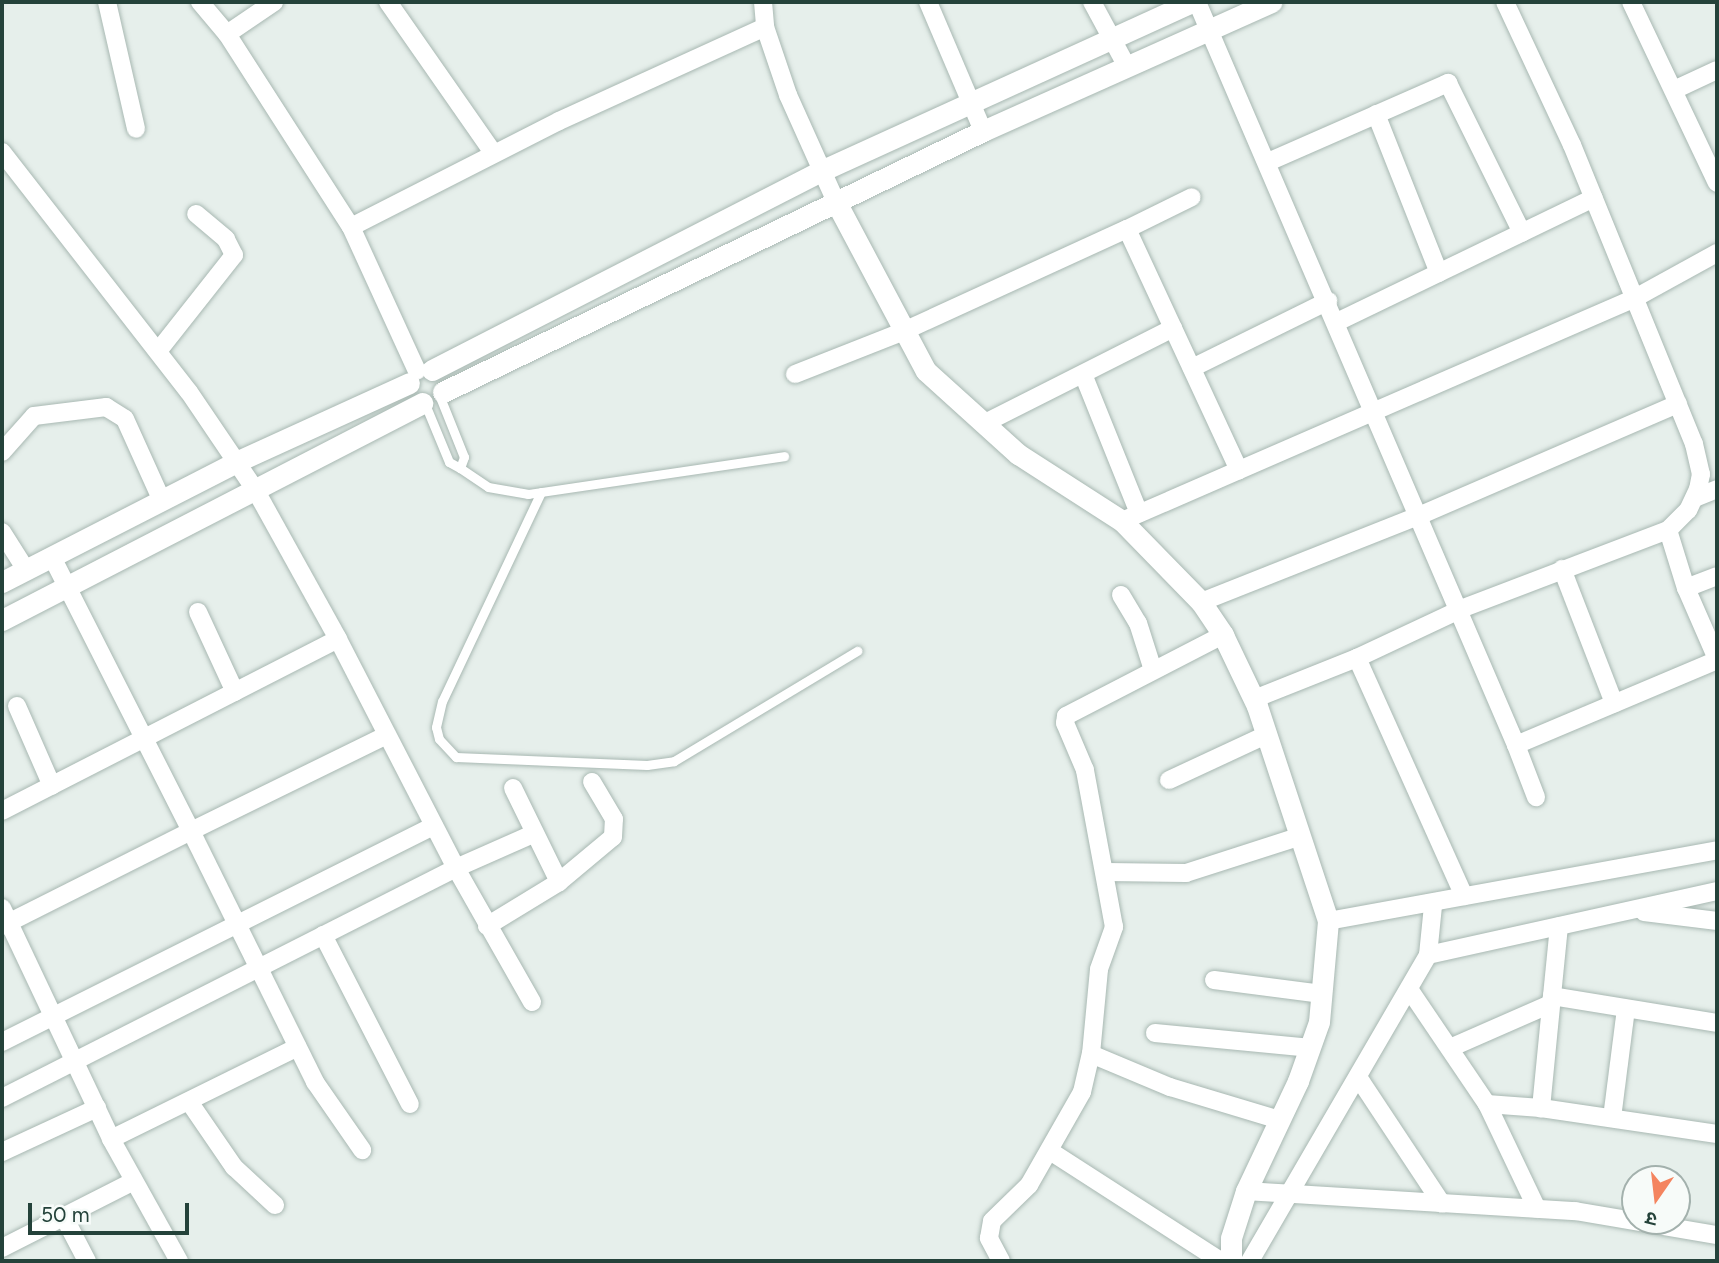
<!DOCTYPE html>
<meta charset="utf-8">
<style>
body{margin:0}
#map{position:relative;width:1719px;height:1263px;overflow:hidden;background:#e6efeb;font-family:Figtree,"Noto Sans Devanagari",sans-serif}
div>[style]{position:absolute}
.roads{filter:drop-shadow(0 0 2px #a8b8b2) drop-shadow(0 0 2px #a8b8b2)}
.service>*{height:9px;margin:-4.5px;padding:0 4.5px;transform-origin:4.5px;border-radius:4.5px;background:#fff}
.minor>*{height:18px;margin:-9px;padding:0 9px;transform-origin:9px;border-radius:9px;background:#fff}
.tertiary>*{height:21px;margin:-10.5px;padding:0 10.5px;transform-origin:10.5px;border-radius:10.5px;background:#fff}
span{translate:-50% -50%;white-space:nowrap;text-align:center;line-height:1.15;-webkit-text-stroke:5px #f7fbf9;paint-order:stroke}
.frame{position:absolute;inset:0;border:4px solid #24423a;pointer-events:none}
.north{position:absolute;left:1621px;top:1165px;width:70px;height:70px;box-sizing:border-box;background:#f7fbf9;border:2px solid #a3b1ad;border-radius:50%;rotate:194deg;font-size:19px;font-weight:700;line-height:28px;text-align:center;color:#24423a}
.north::after{content:'';display:block;margin:auto;width:24px;height:32px;background:#f4845f;clip-path:polygon(50% 0,100% 100%,50% 72%,0 100%)}
.scale{position:absolute;left:28px;top:1203px;width:161px;height:32px;box-sizing:border-box;border:4px solid #24423a;border-top:0;padding-left:9px;font-size:21px;line-height:24px;white-space:nowrap;color:#24423a;-webkit-text-stroke:5px #f7fbf9;paint-order:stroke}
</style>
<div id="map">
<div class="roads">
<div class="service">
<i style="left:425px;top:404px;width:63px;rotate:67.5deg"></i>
<i style="left:449px;top:462px;width:13px;rotate:29deg"></i>
<i style="left:460px;top:468px;width:12px;rotate:-70deg"></i>
<i style="left:464px;top:457px;width:65px;rotate:-111.8deg"></i>
<i style="left:460px;top:468px;width:34px;rotate:34deg"></i>
<i style="left:488px;top:487px;width:41px;rotate:9.9deg"></i>
<i style="left:528px;top:494px;width:259px;rotate:-8.4deg"></i>
<i style="left:541px;top:492px;width:231px;rotate:115.3deg"></i>
<i style="left:442px;top:701px;width:27px;rotate:103deg"></i>
<i style="left:436px;top:727px;width:12px;rotate:76deg"></i>
<i style="left:439px;top:739px;width:25px;rotate:47deg"></i>
<i style="left:456px;top:757px;width:191px;rotate:2.4deg"></i>
<i style="left:647px;top:765px;width:27px;rotate:-8deg"></i>
<i style="left:674px;top:761px;width:214px;rotate:-31deg"></i>
</div>
<div class="minor">
<i style="left:107px;top:2px;width:130px;rotate:77.1deg"></i>
<i style="left:200px;top:2px;width:42px;rotate:49.8deg"></i>
<i style="left:227px;top:34px;width:229px;rotate:57.3deg"></i>
<i style="left:351px;top:227px;width:158px;rotate:65.4deg"></i>
<i style="left:388px;top:2px;width:185px;rotate:55.1deg"></i>
<i style="left:763px;top:2px;width:25px;rotate:85deg"></i>
<i style="left:765px;top:27px;width:72px;rotate:71.3deg"></i>
<i style="left:788px;top:95px;width:117px;rotate:65.8deg"></i>
<i style="left:928px;top:2px;width:140px;rotate:66.9deg"></i>
<i style="left:1092px;top:2px;width:72px;rotate:61.6deg"></i>
<i style="left:1197px;top:2px;width:809px;rotate:66.76deg"></i>
<i style="left:1516px;top:745px;width:218px;rotate:-22.9deg"></i>
<i style="left:1505px;top:2px;width:158px;rotate:64.9deg"></i>
<i style="left:1572px;top:145px;width:323px;rotate:67.8deg"></i>
<i style="left:1694px;top:444px;width:31px;rotate:77deg"></i>
<i style="left:1701px;top:474px;width:15px;rotate:101deg"></i>
<i style="left:1698px;top:489px;width:23px;rotate:115deg"></i>
<i style="left:1688px;top:510px;width:28px;rotate:135deg"></i>
<i style="left:1668px;top:530px;width:61px;rotate:72.8deg"></i>
<i style="left:1686px;top:588px;width:77px;rotate:66.4deg"></i>
<i style="left:1631px;top:2px;width:200px;rotate:64.6deg"></i>
<i style="left:227px;top:34px;width:57px;rotate:-34.2deg"></i>
<i style="left:1674px;top:90px;width:47px;rotate:-24.9deg"></i>
<i style="left:1376px;top:114px;width:171px;rotate:68.4deg"></i>
<i style="left:2px;top:152px;width:304px;rotate:52.1deg"></i>
<i style="left:189px;top:392px;width:120px;rotate:55.9deg"></i>
<i style="left:256px;top:491px;width:169px;rotate:61deg"></i>
<i style="left:338px;top:639px;width:377px;rotate:152.9deg"></i>
<i style="left:1268px;top:162px;width:197px;rotate:-23.7deg"></i>
<i style="left:1448px;top:83px;width:167px;rotate:63.7deg"></i>
<i style="left:351px;top:227px;width:233px;rotate:-27deg"></i>
<i style="left:559px;top:121px;width:226px;rotate:-24.5deg"></i>
<i style="left:1127px;top:229px;width:72px;rotate:-26.2deg"></i>
<i style="left:1337px;top:322px;width:285px;rotate:-25.8deg"></i>
<i style="left:159px;top:350px;width:121px;rotate:-51.7deg"></i>
<i style="left:234px;top:255px;width:18px;rotate:-117deg"></i>
<i style="left:226px;top:239px;width:39px;rotate:-140deg"></i>
<i style="left:1192px;top:368px;width:152px;rotate:-26.2deg"></i>
<i style="left:795px;top:374px;width:117px;rotate:-21.5deg"></i>
<i style="left:904px;top:331px;width:245px;rotate:-24.6deg"></i>
<i style="left:1127px;top:229px;width:266px;rotate:65.1deg"></i>
<i style="left:1083px;top:374px;width:150px;rotate:68.1deg"></i>
<i style="left:983px;top:424px;width:213px;rotate:-26.8deg"></i>
<i style="left:2px;top:452px;width:48px;rotate:-48.4deg"></i>
<i style="left:34px;top:416px;width:73px;rotate:-7.1deg"></i>
<i style="left:106px;top:407px;width:22px;rotate:32deg"></i>
<i style="left:125px;top:419px;width:90px;rotate:65.7deg"></i>
<i style="left:1695px;top:498px;width:24px;rotate:-22deg"></i>
<i style="left:1122px;top:521px;width:559px;rotate:-23.49deg"></i>
<i style="left:1635px;top:298px;width:94px;rotate:-28.8deg"></i>
<i style="left:2px;top:532px;width:45px;rotate:57.7deg"></i>
<i style="left:52px;top:557px;width:307px;rotate:63.1deg"></i>
<i style="left:191px;top:831px;width:216px;rotate:-26.1deg"></i>
<i style="left:1562px;top:569px;width:144px;rotate:68.8deg"></i>
<i style="left:1686px;top:588px;width:33px;rotate:-21deg"></i>
<i style="left:1121px;top:595px;width:33px;rotate:59deg"></i>
<i style="left:1138px;top:623px;width:49px;rotate:72.3deg"></i>
<i style="left:1201px;top:602px;width:237px;rotate:-21.6deg"></i>
<i style="left:1421px;top:515px;width:280px;rotate:-23.4deg"></i>
<i style="left:198px;top:612px;width:88px;rotate:65.2deg"></i>
<i style="left:1357px;top:658px;width:115px;rotate:-25.2deg"></i>
<i style="left:1461px;top:609px;width:222px;rotate:-20.9deg"></i>
<i style="left:1254px;top:699px;width:111px;rotate:-21.7deg"></i>
<i style="left:1357px;top:658px;width:261px;rotate:65.8deg"></i>
<i style="left:17px;top:706px;width:87px;rotate:66.4deg"></i>
<i style="left:1516px;top:745px;width:56px;rotate:69deg"></i>
<i style="left:1169px;top:780px;width:107px;rotate:-24.9deg"></i>
<i style="left:513px;top:788px;width:105px;rotate:63.9deg"></i>
<i style="left:1106px;top:872px;width:80px;rotate:0.7deg"></i>
<i style="left:1186px;top:873px;width:118px;rotate:-17.8deg"></i>
<i style="left:2px;top:908px;width:255px;rotate:64.7deg"></i>
<i style="left:111px;top:1139px;width:140px;rotate:60.9deg"></i>
<i style="left:1644px;top:912px;width:74px;rotate:7deg"></i>
<i style="left:1328px;top:921px;width:395px;rotate:-10.3deg"></i>
<i style="left:2px;top:926px;width:212px;rotate:-26.7deg"></i>
<i style="left:191px;top:831px;width:280px;rotate:63.7deg"></i>
<i style="left:315px;top:1082px;width:83px;rotate:55.3deg"></i>
<i style="left:487px;top:926px;width:84px;rotate:-31.4deg"></i>
<i style="left:559px;top:882px;width:70px;rotate:-39.8deg"></i>
<i style="left:613px;top:837px;width:18px;rotate:-87deg"></i>
<i style="left:614px;top:819px;width:43px;rotate:-120.7deg"></i>
<i style="left:323px;top:935px;width:190px;rotate:62.8deg"></i>
<i style="left:1428px;top:955px;width:296px;rotate:-12.5deg"></i>
<i style="left:1214px;top:980px;width:109px;rotate:7.4deg"></i>
<i style="left:1409px;top:989px;width:139px;rotate:55.9deg"></i>
<i style="left:1487px;top:1104px;width:116px;rotate:64.5deg"></i>
<i style="left:1552px;top:996px;width:70px;rotate:-84.3deg"></i>
<i style="left:532px;top:1002px;width:154px;rotate:-119.6deg"></i>
<i style="left:456px;top:868px;width:86px;rotate:-23.9deg"></i>
<i style="left:1717px;top:1023px;width:167px;rotate:-170.7deg"></i>
<i style="left:1552px;top:996px;width:113px;rotate:95.6deg"></i>
<i style="left:1541px;top:1108px;width:178px;rotate:8.4deg"></i>
<i style="left:1155px;top:1033px;width:157px;rotate:5.5deg"></i>
<i style="left:2px;top:1042px;width:483px;rotate:-26.6deg"></i>
<i style="left:1450px;top:1048px;width:109px;rotate:-23.7deg"></i>
<i style="left:1091px;top:1054px;width:86px;rotate:22.7deg"></i>
<i style="left:1170px;top:1087px;width:114px;rotate:16.8deg"></i>
<i style="left:1358px;top:1077px;width:152px;rotate:56.5deg"></i>
<i style="left:2px;top:1098px;width:509px;rotate:-26.87deg"></i>
<i style="left:456px;top:868px;width:258px;rotate:-117.3deg"></i>
<i style="left:190px;top:1103px;width:78px;rotate:55.5deg"></i>
<i style="left:234px;top:1167px;width:56px;rotate:42.8deg"></i>
<i style="left:1487px;top:1104px;width:54px;rotate:4.2deg"></i>
<i style="left:1612px;top:1118px;width:110px;rotate:-82.7deg"></i>
<i style="left:111px;top:1139px;width:208px;rotate:-26.2deg"></i>
<i style="left:1050px;top:1151px;width:203px;rotate:32.8deg"></i>
<i style="left:2px;top:1152px;width:105px;rotate:-24.9deg"></i>
<i style="left:1246px;top:1191px;width:330px;rotate:3.5deg"></i>
<i style="left:1575px;top:1211px;width:144px;rotate:9.6deg"></i>
<i style="left:64px;top:1217px;width:50px;rotate:62.4deg"></i>
<i style="left:2px;top:1248px;width:148px;rotate:-26.9deg"></i>
<i style="left:1001px;top:1261px;width:26px;rotate:-118deg"></i>
<i style="left:989px;top:1238px;width:17px;rotate:-80deg"></i>
<i style="left:992px;top:1221px;width:52px;rotate:-44.2deg"></i>
<i style="left:1029px;top:1185px;width:107px;rotate:-60.3deg"></i>
<i style="left:1082px;top:1092px;width:39px;rotate:-77deg"></i>
<i style="left:1091px;top:1054px;width:85px;rotate:-84.6deg"></i>
<i style="left:1099px;top:969px;width:45px;rotate:-70.3deg"></i>
<i style="left:1114px;top:927px;width:160px;rotate:-100.5deg"></i>
<i style="left:1085px;top:770px;width:51px;rotate:-113.1deg"></i>
<i style="left:1065px;top:723px;width:7px;rotate:-82deg"></i>
<i style="left:1066px;top:716px;width:177px;rotate:-27.3deg"></i>
<i style="left:1250px;top:1261px;width:354px;rotate:-59.8deg"></i>
<i style="left:1428px;top:955px;width:49px;rotate:-84.2deg"></i>
</div>
<div class="tertiary">
<i style="left:836px;top:202px;width:191px;rotate:62deg"></i>
<i style="left:926px;top:371px;width:124px;rotate:42.1deg"></i>
<i style="left:1018px;top:454px;width:124px;rotate:32.8deg"></i>
<i style="left:1122px;top:521px;width:113px;rotate:45.7deg"></i>
<i style="left:1201px;top:602px;width:40px;rotate:56deg"></i>
<i style="left:1223px;top:635px;width:79px;rotate:64.4deg"></i>
<i style="left:1257px;top:706px;width:226px;rotate:71.7deg"></i>
<i style="left:1328px;top:921px;width:101px;rotate:95.1deg"></i>
<i style="left:1319px;top:1022px;width:63px;rotate:109.6deg"></i>
<i style="left:1298px;top:1081px;width:122px;rotate:115.3deg"></i>
<i style="left:1246px;top:1191px;width:49px;rotate:107.7deg"></i>
<i style="left:1231px;top:1238px;width:23px;rotate:90deg"></i>
<i style="left:432px;top:370px;width:437px;rotate:-27.1deg"></i>
<i style="left:821px;top:171px;width:408px;rotate:-24.5deg"></i>
<i style="left:443px;top:392px;width:600px;rotate:-25.8deg"></i>
<i style="left:983px;top:131px;width:316px;rotate:-24.1deg"></i>
<i style="left:2px;top:582px;width:263px;rotate:-27.1deg"></i>
<i style="left:236px;top:462px;width:190px;rotate:-24.5deg"></i>
<i style="left:2px;top:620px;width:473px;rotate:-27.3deg"></i>
</div>
</div>
<div class="frame"></div>
<div class="north">उ</div>
<div class="scale">50 m</div>
</div>
